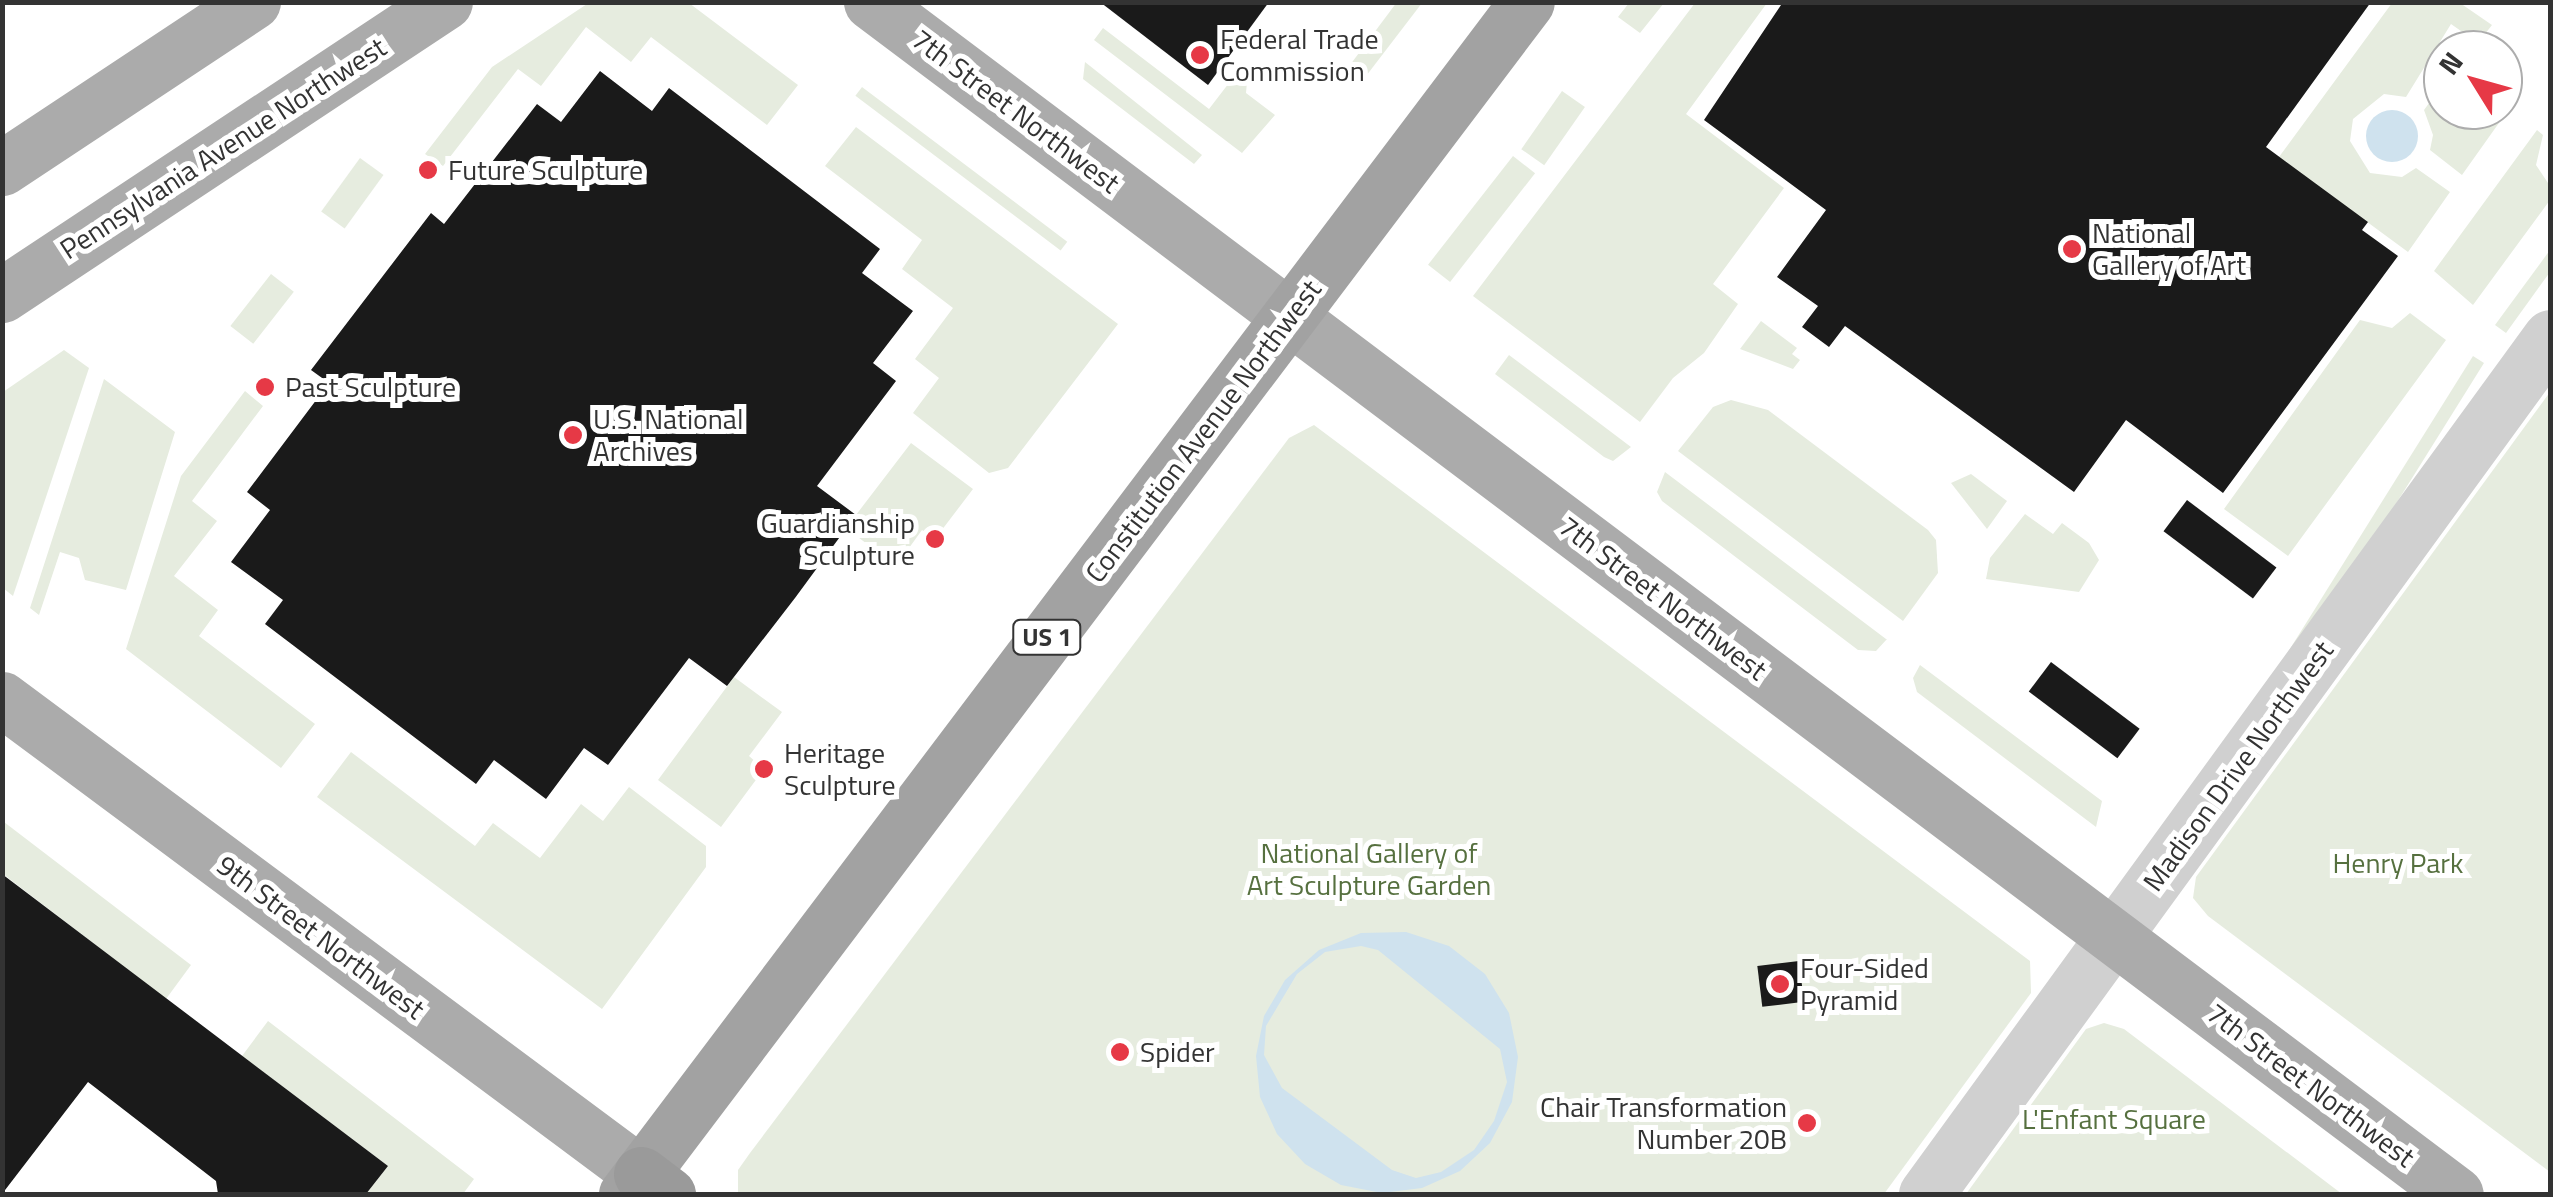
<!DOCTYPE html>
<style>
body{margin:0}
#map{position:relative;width:2553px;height:1197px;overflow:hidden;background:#fff;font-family:"Titillium Web",sans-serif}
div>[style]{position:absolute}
.green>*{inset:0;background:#e6ecdf;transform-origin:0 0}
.water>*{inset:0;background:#cfe2ee}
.round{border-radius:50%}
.building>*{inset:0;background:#1a1a1a;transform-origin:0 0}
.tertiary>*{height:55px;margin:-27.5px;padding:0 27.5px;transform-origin:27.5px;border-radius:27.5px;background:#d0d0d0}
.primary>*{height:55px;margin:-27.5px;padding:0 27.5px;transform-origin:27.5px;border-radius:27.5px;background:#ababab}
.trunk>*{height:55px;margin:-27.5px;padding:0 27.5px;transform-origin:27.5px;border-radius:27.5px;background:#a2a2a2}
.motorway>*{height:55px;margin:-27.5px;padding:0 27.5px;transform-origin:27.5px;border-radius:27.5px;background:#9a9a9a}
.dots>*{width:28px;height:28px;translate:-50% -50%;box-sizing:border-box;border:5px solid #fff;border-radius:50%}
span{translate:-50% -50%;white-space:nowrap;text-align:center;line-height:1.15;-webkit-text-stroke:10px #fff;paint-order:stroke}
.shield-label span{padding:2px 8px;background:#fff;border:2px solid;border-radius:8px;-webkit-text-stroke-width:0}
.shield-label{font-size:25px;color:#333;font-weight:700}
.poi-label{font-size:28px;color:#333}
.left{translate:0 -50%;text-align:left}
.right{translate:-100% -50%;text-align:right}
.street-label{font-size:28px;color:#333}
.park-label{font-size:28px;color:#56703f}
.frame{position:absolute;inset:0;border:5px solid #333;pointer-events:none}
.north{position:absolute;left:2423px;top:30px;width:100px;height:100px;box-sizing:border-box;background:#fff;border:2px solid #adadad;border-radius:50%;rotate:307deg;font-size:28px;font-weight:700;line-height:40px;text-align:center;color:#333}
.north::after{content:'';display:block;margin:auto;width:35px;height:45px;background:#e63946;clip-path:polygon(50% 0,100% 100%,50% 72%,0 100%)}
</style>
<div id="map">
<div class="green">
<i style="clip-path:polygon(590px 2px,689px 3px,798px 85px,767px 125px,651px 37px,631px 62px,586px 27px,541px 86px,518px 69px,443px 166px,425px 154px,492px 67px)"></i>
<i style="clip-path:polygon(1397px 2px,1422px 3px,1363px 80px,1347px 69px)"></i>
<i style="clip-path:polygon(1629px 3px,1629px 2px,1664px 3px,1640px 33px,1618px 17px)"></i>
<i style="clip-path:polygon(1695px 3px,1767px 3px,1686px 114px,1784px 188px,1713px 284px,1738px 304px,1704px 353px,1673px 378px,1640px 422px,1473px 296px)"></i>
<i style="clip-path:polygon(2392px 3px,2460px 3px,2492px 25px,2478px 43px,2451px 24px,2406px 97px,2384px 94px,2353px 119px,2350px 141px,2370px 173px,2402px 177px,2416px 168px,2450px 192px,2408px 252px,2279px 157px)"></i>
<i style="clip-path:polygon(1103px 28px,1209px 109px,1242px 66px,1248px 71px,1246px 93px,1275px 115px,1242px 153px,1094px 40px)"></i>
<i style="clip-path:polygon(1085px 62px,1202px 155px,1194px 164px,1083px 79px)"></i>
<i style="clip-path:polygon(2443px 84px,2443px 110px,2506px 113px,2462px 175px,2430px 150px,2433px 135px,2424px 110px)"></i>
<i style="left:862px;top:87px;width:257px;height:11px;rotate:37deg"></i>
<i style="left:1562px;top:91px;width:28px;height:71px;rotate:35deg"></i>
<i style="clip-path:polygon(856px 127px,1118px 324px,1008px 468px,989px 473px,913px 413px,939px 378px,915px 359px,953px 308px,902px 269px,922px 240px,825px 166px)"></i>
<i style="clip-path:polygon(2537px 130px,2543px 135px,2536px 165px,2550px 186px,2550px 200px,2473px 305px,2434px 271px)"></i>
<i style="left:1513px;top:156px;width:28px;height:138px;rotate:38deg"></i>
<i style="left:360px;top:158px;width:29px;height:66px;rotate:36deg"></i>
<i style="clip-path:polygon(2550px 250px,2550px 272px,2506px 333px,2495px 325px)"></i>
<i style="left:271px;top:274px;width:29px;height:66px;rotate:38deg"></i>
<i style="clip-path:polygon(2410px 313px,2446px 340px,2288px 556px,2224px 509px,2360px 320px,2392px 328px)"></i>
<i style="clip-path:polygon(1761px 321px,1797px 348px,1792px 354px,1800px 360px,1793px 369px,1740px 349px)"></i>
<i style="clip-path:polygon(64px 350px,89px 368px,13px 596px,3px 588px,3px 392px)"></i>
<i style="clip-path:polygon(1509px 355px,1631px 447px,1613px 461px,1604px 457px,1495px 374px)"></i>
<i style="left:2473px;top:356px;width:13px;height:546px;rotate:32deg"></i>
<i style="clip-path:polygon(104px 379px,175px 432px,126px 590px,85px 580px,79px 558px,60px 552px,39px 615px,30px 608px)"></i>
<i style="clip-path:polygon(245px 391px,263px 406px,192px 501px,217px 521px,174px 576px,218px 610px,199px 636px,315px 724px,281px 768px,126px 649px,181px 476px)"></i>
<i style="clip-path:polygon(2550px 392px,2550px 1172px,2208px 916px,2193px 898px,2196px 877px)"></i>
<i style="clip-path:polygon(1731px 400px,1768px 410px,1928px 530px,1936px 540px,1938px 573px,1903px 621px,1678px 451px,1713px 407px)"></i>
<i style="clip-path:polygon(1314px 425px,2030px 961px,2031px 993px,1884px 1194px,738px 1194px,738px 1170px,750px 1153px,1289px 438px)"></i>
<i style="clip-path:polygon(911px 443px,973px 489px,935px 539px,922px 530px,896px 566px,846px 528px)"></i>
<i style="clip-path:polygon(1665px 472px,1886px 639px,1887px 639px,1876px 651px,1858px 650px,1662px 501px,1657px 492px)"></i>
<i style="clip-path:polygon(1971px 474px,2007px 501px,1987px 529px,1951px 483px)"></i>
<i style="clip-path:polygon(2025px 514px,2053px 534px,2062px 523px,2089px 543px,2099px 560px,2079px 592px,1986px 579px,1990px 558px)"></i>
<i style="clip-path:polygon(1920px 665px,2102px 801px,2096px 827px,1917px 692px,1913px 678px)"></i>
<i style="clip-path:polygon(734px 677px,782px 712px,749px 756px,764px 769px,721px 827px,658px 780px)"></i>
<i style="clip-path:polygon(351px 752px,475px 846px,493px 823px,540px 858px,581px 804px,603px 821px,629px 787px,706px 846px,706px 867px,602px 1009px,317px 797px)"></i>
<i style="clip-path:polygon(4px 822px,191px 965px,166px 999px,3px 874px)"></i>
<i style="clip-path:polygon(268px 1021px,474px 1179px,463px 1194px,366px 1194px,388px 1166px,242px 1056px)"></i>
<i style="clip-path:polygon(2104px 1023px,2124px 1029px,2342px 1194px,1966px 1194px,2086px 1029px)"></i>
</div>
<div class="water">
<i class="round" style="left:2366px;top:110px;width:52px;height:52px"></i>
<i style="clip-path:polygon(evenodd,1406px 932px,1449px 946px,1485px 974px,1509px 1013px,1518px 1057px,1512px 1102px,1490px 1143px,1460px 1171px,1422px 1188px,1382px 1193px,1341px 1185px,1305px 1164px,1277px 1134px,1260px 1097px,1256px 1056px,1264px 1016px,1285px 980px,1319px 950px,1361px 933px,1406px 932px,1361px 946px,1378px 950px,1500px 1049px,1507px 1082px,1494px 1121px,1474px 1150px,1441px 1172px,1416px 1178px,1392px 1170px,1282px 1088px,1264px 1055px,1266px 1026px,1297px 974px,1325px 952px,1361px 946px)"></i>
</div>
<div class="building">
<i style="clip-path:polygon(1100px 2px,1269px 2px,1208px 85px)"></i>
<i style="clip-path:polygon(1783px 2px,2371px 2px,2266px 147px,2368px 222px,2362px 230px,2398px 256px,2223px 493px,2126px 420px,2074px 492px,1845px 326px,1829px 347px,1802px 327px,1818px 306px,1777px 277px,1826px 210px,1704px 120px)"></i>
<i style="clip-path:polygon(600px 71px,652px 111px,669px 88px,880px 249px,862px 273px,913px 311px,873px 363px,896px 381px,817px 486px,856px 515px,795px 598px,727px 686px,689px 658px,608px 765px,584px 748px,546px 799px,494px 760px,476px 784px,265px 624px,283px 600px,231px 562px,270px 510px,247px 492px,329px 383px,311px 370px,431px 213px,444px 224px,537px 104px,561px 122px)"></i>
<i style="left:2187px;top:500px;width:112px;height:39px;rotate:37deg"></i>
<i style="left:2051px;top:662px;width:111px;height:37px;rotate:37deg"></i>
<i style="clip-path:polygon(2px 874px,388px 1166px,366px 1194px,218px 1194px,216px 1181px,88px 1082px,2px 1194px)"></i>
<i style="left:1799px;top:961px;width:41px;height:42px;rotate:83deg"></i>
</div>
<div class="tertiary">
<i style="left:1926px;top:1194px;width:1060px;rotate:-53.94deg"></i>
</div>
<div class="primary">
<i style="left:871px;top:2px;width:1983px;rotate:36.95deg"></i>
<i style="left:2px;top:168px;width:301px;rotate:-33.5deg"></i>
<i style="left:2px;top:295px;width:531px;rotate:-33.48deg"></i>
<i style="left:2px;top:699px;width:796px;rotate:36.63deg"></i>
</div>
<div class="trunk">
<i style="left:626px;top:1194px;width:1494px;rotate:-52.92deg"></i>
</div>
<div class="motorway">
<i style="left:641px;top:1174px;width:34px;rotate:37deg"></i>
</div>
<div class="dots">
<i style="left:1200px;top:55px;background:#e63946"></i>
<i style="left:428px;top:170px;background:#e63946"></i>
<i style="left:2072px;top:249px;background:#e63946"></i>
<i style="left:265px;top:387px;background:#e63946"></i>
<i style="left:573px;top:435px;background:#e63946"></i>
<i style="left:935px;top:539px;background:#e63946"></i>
<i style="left:764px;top:769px;background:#e63946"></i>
<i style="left:1780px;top:984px;background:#e63946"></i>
<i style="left:1120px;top:1052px;background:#e63946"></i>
<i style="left:1807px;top:1123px;background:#e63946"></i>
</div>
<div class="shield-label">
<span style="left:1047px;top:637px">US 1</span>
</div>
<div class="poi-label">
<span class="left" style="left:1220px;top:55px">Federal Trade<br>Commission</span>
<span class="left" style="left:448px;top:170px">Future Sculpture</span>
<span class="left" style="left:2092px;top:249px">National<br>Gallery of Art</span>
<span class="left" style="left:285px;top:387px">Past Sculpture</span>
<span class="left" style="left:593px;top:435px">U.S. National<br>Archives</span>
<span class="right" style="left:915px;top:539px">Guardianship<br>Sculpture</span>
<span class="left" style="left:784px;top:769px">Heritage<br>Sculpture</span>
<span class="left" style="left:1800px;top:984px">Four-Sided<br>Pyramid</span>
<span class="left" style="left:1140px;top:1052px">Spider</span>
<span class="right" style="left:1787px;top:1123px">Chair Transformation<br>Number 20B</span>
</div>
<div class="street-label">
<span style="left:1016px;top:111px;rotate:37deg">7th Street Northwest</span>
<span style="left:223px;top:148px;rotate:-33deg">Pennsylvania Avenue Northwest</span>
<span style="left:1203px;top:431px;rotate:-53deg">Constitution Avenue Northwest</span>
<span style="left:1663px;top:598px;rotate:37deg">7th Street Northwest</span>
<span style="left:2238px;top:766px;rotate:-54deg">Madison Drive Northwest</span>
<span style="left:321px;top:937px;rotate:37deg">9th Street Northwest</span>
<span style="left:2311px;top:1085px;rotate:37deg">7th Street Northwest</span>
</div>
<div class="park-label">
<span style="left:1369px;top:869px">National Gallery of<br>Art Sculpture Garden</span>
<span style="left:2398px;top:863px">Henry Park</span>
<span style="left:2114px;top:1119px">L'Enfant Square</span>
</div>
<div class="frame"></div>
<div class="north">N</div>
</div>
